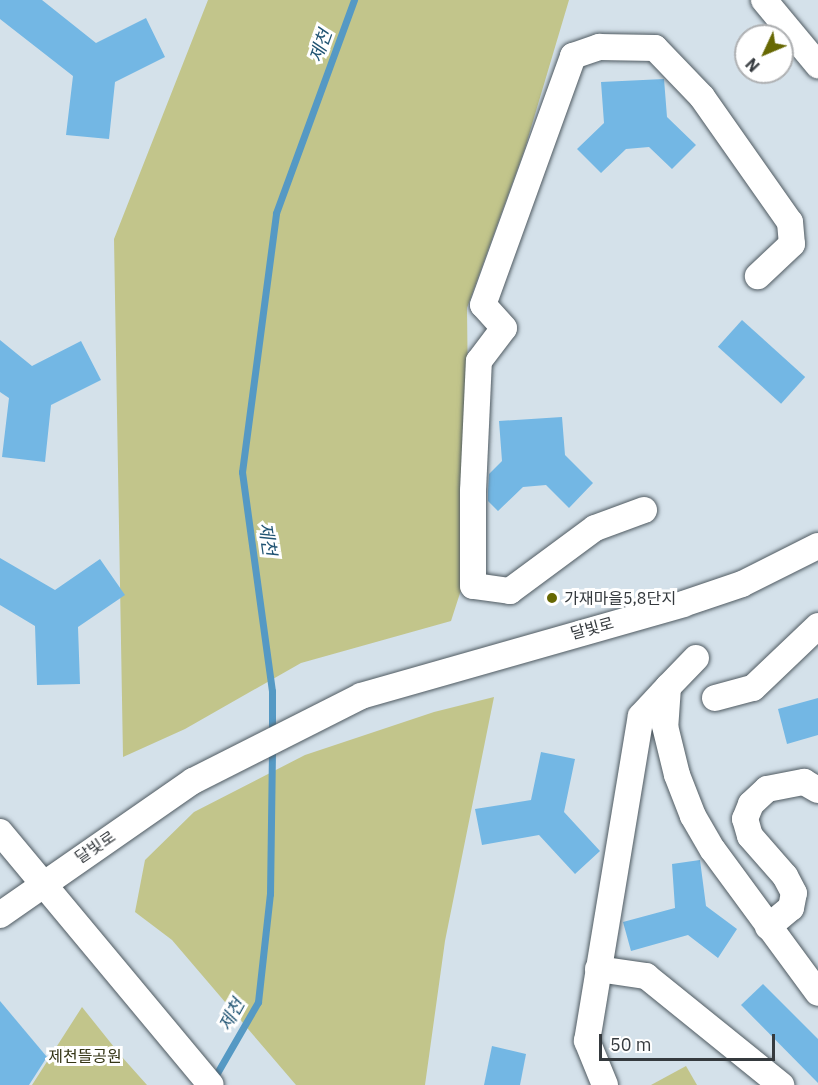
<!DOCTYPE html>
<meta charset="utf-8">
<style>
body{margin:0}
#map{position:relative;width:818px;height:1085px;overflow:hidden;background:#d4e1ea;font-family:"IBM Plex Sans","Noto Sans KR",sans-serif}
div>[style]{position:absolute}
.green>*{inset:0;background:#c2c58b}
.stream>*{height:7px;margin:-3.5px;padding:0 3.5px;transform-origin:3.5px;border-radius:3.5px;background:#5599c4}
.building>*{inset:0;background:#73b7e4;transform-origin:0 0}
.roads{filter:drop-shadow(0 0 2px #4f5a61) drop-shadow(0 0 2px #4f5a61)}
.minor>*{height:26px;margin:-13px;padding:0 13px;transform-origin:13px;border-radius:13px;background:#fff}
.dots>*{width:16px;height:16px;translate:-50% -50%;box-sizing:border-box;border:3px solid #fff;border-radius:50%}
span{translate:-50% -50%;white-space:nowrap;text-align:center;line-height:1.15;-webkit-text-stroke:6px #fff;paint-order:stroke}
.poi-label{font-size:16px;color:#353a3e}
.left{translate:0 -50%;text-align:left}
.street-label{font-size:16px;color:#353a3e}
.park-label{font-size:16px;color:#343515}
.water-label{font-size:18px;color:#215473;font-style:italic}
.north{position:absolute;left:734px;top:24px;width:60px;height:60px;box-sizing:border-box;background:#fff;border:2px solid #aeb0b2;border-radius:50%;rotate:226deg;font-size:16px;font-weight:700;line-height:24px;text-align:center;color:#353a3e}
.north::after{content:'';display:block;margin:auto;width:21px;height:27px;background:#676803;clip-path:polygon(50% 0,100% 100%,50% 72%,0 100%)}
.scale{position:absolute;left:599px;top:1034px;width:176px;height:27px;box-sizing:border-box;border:3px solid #353a3e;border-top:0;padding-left:8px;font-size:18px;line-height:21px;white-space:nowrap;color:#353a3e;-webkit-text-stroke:4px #fff;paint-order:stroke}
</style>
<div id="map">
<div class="green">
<i style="clip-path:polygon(208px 0,569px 0,525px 148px,467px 308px,469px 486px,461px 590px,451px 621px,301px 663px,185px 729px,123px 757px,114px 239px)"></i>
<i style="clip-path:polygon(494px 697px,445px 941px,425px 1085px,296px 1085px,172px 940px,135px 912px,145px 860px,194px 812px,305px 755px,434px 712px)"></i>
<i style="clip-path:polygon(82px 1007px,122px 1057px,147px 1085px,32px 1085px)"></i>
<i style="clip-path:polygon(686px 1066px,697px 1085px,651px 1085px)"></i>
</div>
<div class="stream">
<i style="left:272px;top:736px;width:45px;rotate:-90deg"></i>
<i style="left:272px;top:691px;width:221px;rotate:-97.8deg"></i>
<i style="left:242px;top:472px;width:261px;rotate:-82.5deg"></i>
<i style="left:276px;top:213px;width:227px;rotate:-69.9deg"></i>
<i style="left:213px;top:1080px;width:90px;rotate:-60deg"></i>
<i style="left:258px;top:1002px;width:109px;rotate:-83.7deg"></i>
<i style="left:270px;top:894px;width:147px;rotate:-89.2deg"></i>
</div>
<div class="building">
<i style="clip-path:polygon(0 0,42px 0,96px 43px,146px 18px,165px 57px,115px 82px,109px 139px,66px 135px,73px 76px,0 19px)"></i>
<i style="clip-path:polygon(664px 79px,667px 117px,696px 145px,672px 169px,649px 147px,626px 149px,601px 173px,577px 149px,604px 123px,601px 82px)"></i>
<i style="left:742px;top:320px;width:85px;height:36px;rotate:42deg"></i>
<i style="clip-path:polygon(0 340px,32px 366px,81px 341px,101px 380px,51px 405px,45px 462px,2px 457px,9px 398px,0 392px)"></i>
<i style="clip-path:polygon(562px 417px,565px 455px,593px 483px,569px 508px,546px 485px,523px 487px,498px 511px,488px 501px,488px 491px,489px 474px,502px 461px,499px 421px)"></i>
<i style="clip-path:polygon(0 558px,55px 590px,100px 559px,125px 595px,78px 627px,80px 684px,37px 685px,35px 626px,0 605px)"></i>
<i style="clip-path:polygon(818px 698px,818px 735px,787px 744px,778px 709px)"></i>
<i style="clip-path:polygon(541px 752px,575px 759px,564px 812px,600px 851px,575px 874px,539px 835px,482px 845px,475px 809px,531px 800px)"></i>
<i style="clip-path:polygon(700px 860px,706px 906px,737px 929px,718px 958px,688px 935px,631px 951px,623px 922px,675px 908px,672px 864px)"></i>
<i style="clip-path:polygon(763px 984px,818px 1039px,818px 1083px,741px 1005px)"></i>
<i style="clip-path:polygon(0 1001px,47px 1057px,29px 1085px,0 1085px)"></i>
<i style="clip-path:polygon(492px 1046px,526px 1054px,520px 1085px,484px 1085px)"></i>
</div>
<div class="roads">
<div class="minor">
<i style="left:764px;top:0;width:85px;rotate:50.3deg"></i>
<i style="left:644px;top:510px;width:52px;rotate:159.8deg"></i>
<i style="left:595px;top:528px;width:106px;rotate:143.5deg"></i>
<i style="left:510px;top:591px;width:37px;rotate:-172deg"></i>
<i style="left:473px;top:586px;width:95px;rotate:-90deg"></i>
<i style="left:473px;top:491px;width:130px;rotate:-87.4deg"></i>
<i style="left:479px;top:361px;width:41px;rotate:-52.9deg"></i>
<i style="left:504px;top:328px;width:31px;rotate:-132deg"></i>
<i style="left:483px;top:305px;width:265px;rotate:-70.1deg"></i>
<i style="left:573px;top:56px;width:28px;rotate:-19deg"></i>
<i style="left:599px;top:47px;width:56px;rotate:1deg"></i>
<i style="left:655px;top:48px;width:68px;rotate:46.2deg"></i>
<i style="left:702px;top:97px;width:153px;rotate:54.9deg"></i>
<i style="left:790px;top:222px;width:22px;rotate:85deg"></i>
<i style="left:792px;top:244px;width:47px;rotate:136.7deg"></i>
<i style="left:696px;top:658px;width:40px;rotate:134deg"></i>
<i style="left:668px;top:687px;width:39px;rotate:94deg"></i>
<i style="left:665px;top:726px;width:50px;rotate:76.2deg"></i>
<i style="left:677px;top:775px;width:44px;rotate:68.7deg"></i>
<i style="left:693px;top:816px;width:39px;rotate:60deg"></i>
<i style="left:713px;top:850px;width:177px;rotate:53.7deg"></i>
<i style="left:715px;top:698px;width:39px;rotate:-15deg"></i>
<i style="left:753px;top:688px;width:90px;rotate:-43.6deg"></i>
<i style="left:0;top:832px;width:329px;rotate:50.2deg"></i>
<i style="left:0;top:915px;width:235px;rotate:-34.8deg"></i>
<i style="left:193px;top:781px;width:188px;rotate:-26.8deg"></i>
<i style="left:361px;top:696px;width:335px;rotate:-15.9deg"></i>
<i style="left:683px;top:604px;width:62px;rotate:-18.7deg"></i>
<i style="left:742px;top:584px;width:85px;rotate:-26.6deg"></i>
<i style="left:768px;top:927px;width:30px;rotate:-40deg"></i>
<i style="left:791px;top:908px;width:15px;rotate:-79deg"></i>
<i style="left:794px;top:893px;width:19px;rotate:-118deg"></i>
<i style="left:785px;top:876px;width:53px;rotate:-131.2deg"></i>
<i style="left:750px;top:836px;width:18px;rotate:-106deg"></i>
<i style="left:745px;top:819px;width:16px;rotate:-68deg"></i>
<i style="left:751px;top:804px;width:22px;rotate:-43deg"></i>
<i style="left:767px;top:789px;width:38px;rotate:-11deg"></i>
<i style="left:804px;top:782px;width:16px;rotate:30deg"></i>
<i style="left:598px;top:969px;width:49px;rotate:8.3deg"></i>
<i style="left:646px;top:976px;width:174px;rotate:38.9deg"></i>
<i style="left:605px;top:1085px;width:48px;rotate:-112.2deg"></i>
<i style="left:587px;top:1041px;width:329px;rotate:-80.6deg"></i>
<i style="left:641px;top:716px;width:40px;rotate:-47deg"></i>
</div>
</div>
<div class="dots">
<i style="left:552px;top:598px;background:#676803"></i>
</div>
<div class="poi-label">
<span class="left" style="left:564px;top:598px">가재마을5,8단지</span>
</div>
<div class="street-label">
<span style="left:592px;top:628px;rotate:-15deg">달빛로</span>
<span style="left:95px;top:847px;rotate:-34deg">달빛로</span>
</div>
<div class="park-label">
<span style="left:85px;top:1056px">제천뜰공원</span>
</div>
<div class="water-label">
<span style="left:321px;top:46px;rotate:-70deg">제천</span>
<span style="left:267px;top:539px;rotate:82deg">제천</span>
<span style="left:232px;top:1015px;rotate:-61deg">제천</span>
</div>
<div class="north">N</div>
<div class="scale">50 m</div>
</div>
